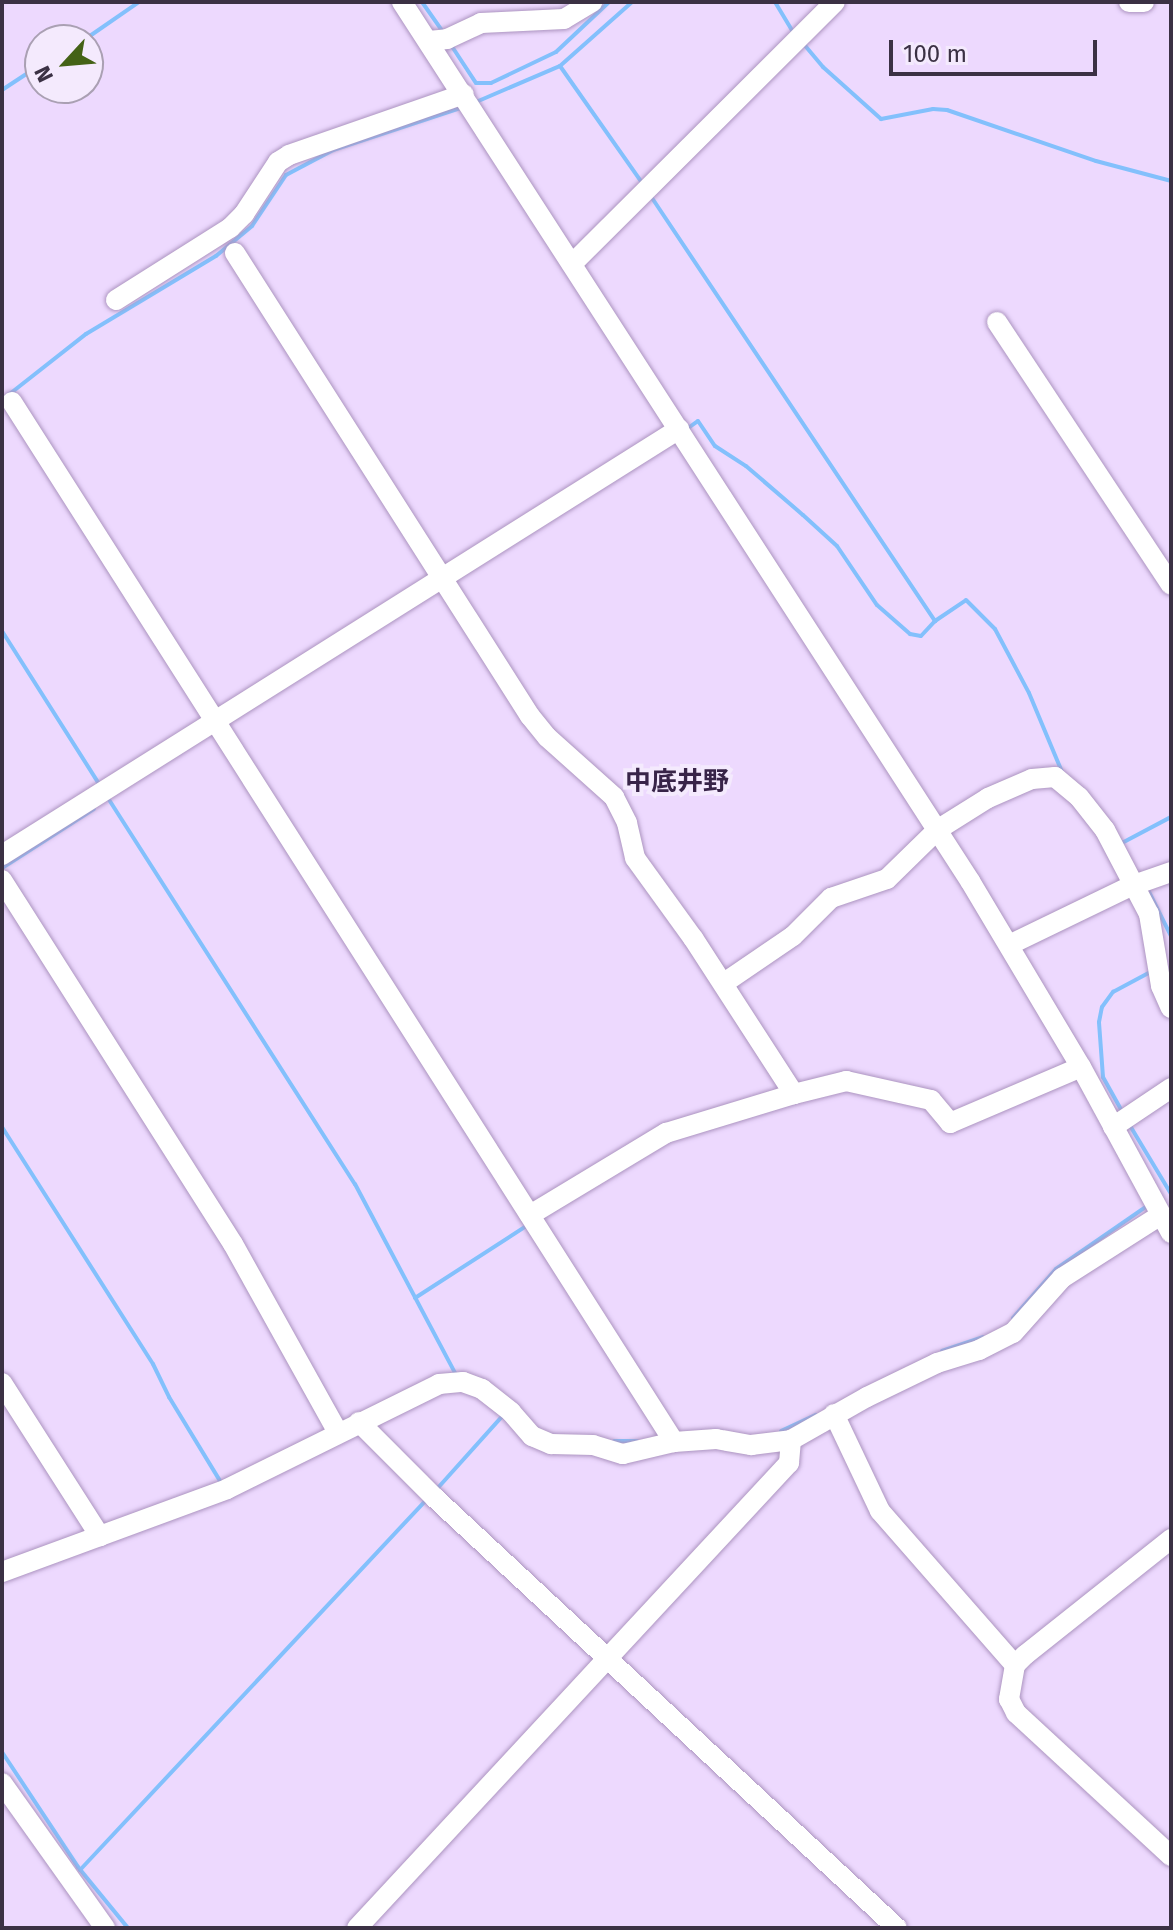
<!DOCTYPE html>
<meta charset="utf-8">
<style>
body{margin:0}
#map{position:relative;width:1173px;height:1930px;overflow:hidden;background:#edd9fe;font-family:"Fira Sans","Noto Sans JP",sans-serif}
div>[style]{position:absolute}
.stream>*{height:4px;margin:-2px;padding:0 2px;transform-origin:2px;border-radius:2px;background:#83c0fc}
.roads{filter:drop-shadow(0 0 2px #ac94c0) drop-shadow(0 0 2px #ac94c0)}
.minor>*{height:20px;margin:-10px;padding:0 10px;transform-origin:10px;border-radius:10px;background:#fff}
span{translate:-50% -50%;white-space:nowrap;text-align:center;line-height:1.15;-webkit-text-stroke:8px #f4eafd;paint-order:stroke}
.quarter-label{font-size:26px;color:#382448;font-weight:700}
.frame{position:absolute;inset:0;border:4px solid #3b3144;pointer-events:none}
.north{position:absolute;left:24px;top:24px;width:80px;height:80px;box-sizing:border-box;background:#f4eafd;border:2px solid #aaa0b3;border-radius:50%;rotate:244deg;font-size:22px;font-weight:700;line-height:32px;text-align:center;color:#3b3144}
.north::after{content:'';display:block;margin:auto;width:28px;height:36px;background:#446216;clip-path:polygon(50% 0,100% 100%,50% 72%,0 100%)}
.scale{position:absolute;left:889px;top:40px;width:208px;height:36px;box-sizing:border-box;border:4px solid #3b3144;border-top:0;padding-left:10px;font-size:24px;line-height:28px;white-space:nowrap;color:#3b3144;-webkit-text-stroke:6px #f4eafd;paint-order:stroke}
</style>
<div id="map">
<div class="stream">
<i style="left:422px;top:2px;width:35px;rotate:55deg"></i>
<i style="left:775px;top:2px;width:35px;rotate:59deg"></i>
<i style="left:84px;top:40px;width:67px;rotate:-34.6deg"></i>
<i style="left:802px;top:42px;width:33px;rotate:50deg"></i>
<i style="left:823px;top:67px;width:78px;rotate:41.9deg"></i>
<i style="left:881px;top:119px;width:53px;rotate:-10.9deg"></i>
<i style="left:933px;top:109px;width:14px;rotate:4deg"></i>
<i style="left:947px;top:110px;width:157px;rotate:18.9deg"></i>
<i style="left:1096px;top:161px;width:78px;rotate:14.9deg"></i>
<i style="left:451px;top:45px;width:45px;rotate:56.7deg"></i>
<i style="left:476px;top:83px;width:15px"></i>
<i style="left:491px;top:83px;width:72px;rotate:-25.5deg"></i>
<i style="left:556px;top:52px;width:73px;rotate:-43.3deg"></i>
<i style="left:560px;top:66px;width:144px;rotate:54.9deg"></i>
<i style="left:2px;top:90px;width:45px;rotate:-33.3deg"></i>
<i style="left:476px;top:102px;width:91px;rotate:-23.2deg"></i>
<i style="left:560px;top:66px;width:96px;rotate:-41.6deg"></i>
<i style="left:650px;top:195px;width:513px;rotate:56.22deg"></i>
<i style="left:935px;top:621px;width:37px;rotate:-34deg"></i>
<i style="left:966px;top:600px;width:41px;rotate:45deg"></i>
<i style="left:995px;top:629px;width:72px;rotate:62deg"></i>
<i style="left:1029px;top:693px;width:86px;rotate:67.3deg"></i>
<i style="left:2px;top:400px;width:107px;rotate:-38.2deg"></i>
<i style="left:86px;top:334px;width:152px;rotate:-31deg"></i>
<i style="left:216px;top:256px;width:47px;rotate:-39.8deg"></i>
<i style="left:252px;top:226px;width:61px;rotate:-56.3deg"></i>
<i style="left:286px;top:175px;width:53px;rotate:-28deg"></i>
<i style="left:333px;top:150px;width:138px;rotate:-18.2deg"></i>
<i style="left:684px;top:431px;width:17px;rotate:-36deg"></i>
<i style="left:698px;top:421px;width:30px;rotate:56deg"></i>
<i style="left:715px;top:446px;width:37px;rotate:33deg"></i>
<i style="left:746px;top:466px;width:75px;rotate:40.7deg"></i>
<i style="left:803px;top:515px;width:46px;rotate:42.4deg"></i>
<i style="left:837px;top:546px;width:71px;rotate:55.9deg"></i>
<i style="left:877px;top:605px;width:44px;rotate:41.3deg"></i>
<i style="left:910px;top:634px;width:11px;rotate:10deg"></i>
<i style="left:921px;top:636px;width:21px;rotate:-47deg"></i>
<i style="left:2px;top:631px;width:181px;rotate:57.6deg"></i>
<i style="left:106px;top:795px;width:462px;rotate:57.4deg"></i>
<i style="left:355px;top:1184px;width:216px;rotate:62.1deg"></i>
<i style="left:1120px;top:844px;width:58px;rotate:-27.9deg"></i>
<i style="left:2px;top:868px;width:109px;rotate:-32.7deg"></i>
<i style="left:1147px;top:888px;width:54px;rotate:63.4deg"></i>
<i style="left:1123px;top:1113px;width:41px;rotate:-119.1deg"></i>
<i style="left:1103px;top:1077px;width:55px;rotate:-94.2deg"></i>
<i style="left:1099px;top:1022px;width:15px;rotate:-79deg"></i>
<i style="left:1102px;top:1007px;width:19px;rotate:-54deg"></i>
<i style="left:1113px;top:992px;width:44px;rotate:-28.3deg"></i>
<i style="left:1129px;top:1124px;width:82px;rotate:59deg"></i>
<i style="left:2px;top:1127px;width:281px;rotate:57.5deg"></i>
<i style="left:153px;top:1364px;width:37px;rotate:64deg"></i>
<i style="left:169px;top:1397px;width:102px;rotate:58.7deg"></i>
<i style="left:415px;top:1298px;width:135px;rotate:-32.9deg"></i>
<i style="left:1013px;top:1318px;width:65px;rotate:-48.7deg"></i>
<i style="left:1056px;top:1269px;width:114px;rotate:-34.7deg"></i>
<i style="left:942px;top:1351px;width:43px;rotate:-18.9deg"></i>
<i style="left:781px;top:1431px;width:38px;rotate:-25deg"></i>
<i style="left:614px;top:1441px;width:23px"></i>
<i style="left:436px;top:1490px;width:103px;rotate:-48.1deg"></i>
<i style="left:2px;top:1752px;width:138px;rotate:56.5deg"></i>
<i style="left:78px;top:1867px;width:79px;rotate:50.7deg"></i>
<i style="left:80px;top:1870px;width:508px;rotate:-46.91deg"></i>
</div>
<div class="roads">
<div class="minor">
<i style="left:402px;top:2px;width:1047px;rotate:57.13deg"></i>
<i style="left:970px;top:881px;width:217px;rotate:59.2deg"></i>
<i style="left:1081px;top:1067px;width:189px;rotate:61.5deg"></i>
<i style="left:1129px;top:2px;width:15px"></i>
<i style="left:429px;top:41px;width:18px;rotate:-6deg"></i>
<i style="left:447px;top:39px;width:38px;rotate:-25deg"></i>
<i style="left:481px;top:23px;width:83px;rotate:-2.8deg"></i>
<i style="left:564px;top:19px;width:33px;rotate:-31deg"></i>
<i style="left:235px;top:253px;width:549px;rotate:57.5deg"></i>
<i style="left:530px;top:716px;width:27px;rotate:51deg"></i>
<i style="left:547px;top:737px;width:90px;rotate:41.8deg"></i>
<i style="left:614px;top:797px;width:29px;rotate:63deg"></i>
<i style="left:627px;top:823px;width:36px;rotate:77deg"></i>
<i style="left:635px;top:858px;width:99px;rotate:54.1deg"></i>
<i style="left:693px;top:938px;width:186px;rotate:57.1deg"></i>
<i style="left:572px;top:264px;width:371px;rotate:-44.9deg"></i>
<i style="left:116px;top:300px;width:135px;rotate:-32.3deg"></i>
<i style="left:230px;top:228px;width:20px;rotate:-45deg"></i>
<i style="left:244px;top:214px;width:62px;rotate:-56.8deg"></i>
<i style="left:278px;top:162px;width:13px;rotate:-32deg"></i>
<i style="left:289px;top:155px;width:185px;rotate:-19.2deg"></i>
<i style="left:997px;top:322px;width:315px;rotate:56.5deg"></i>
<i style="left:12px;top:402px;width:1233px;rotate:57.52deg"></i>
<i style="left:2px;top:855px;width:800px;rotate:-32.18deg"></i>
<i style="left:2px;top:880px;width:431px;rotate:57.6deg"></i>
<i style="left:233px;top:1244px;width:216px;rotate:60.9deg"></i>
<i style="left:1009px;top:945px;width:136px;rotate:-25.8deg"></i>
<i style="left:1131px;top:886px;width:42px;rotate:-19.3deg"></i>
<i style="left:724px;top:983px;width:83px;rotate:-34.3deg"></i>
<i style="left:793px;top:936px;width:54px;rotate:-45deg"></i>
<i style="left:831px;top:898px;width:59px;rotate:-18.7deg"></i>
<i style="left:887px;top:879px;width:70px;rotate:-44.4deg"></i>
<i style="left:937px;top:830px;width:60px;rotate:-32.1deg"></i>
<i style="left:988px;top:798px;width:48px;rotate:-23.4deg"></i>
<i style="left:1032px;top:779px;width:23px;rotate:-5deg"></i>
<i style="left:1055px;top:777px;width:31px;rotate:40deg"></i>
<i style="left:1079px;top:797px;width:42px;rotate:51.8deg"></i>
<i style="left:1105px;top:830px;width:95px;rotate:62.4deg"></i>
<i style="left:1149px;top:914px;width:73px;rotate:80.5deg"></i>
<i style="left:1161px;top:986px;width:24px;rotate:66deg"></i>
<i style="left:1113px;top:1127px;width:70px;rotate:-33.9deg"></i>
<i style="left:530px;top:1215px;width:159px;rotate:-31.1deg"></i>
<i style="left:666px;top:1133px;width:134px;rotate:-16.9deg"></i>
<i style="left:794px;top:1094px;width:54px;rotate:-14deg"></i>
<i style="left:846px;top:1081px;width:87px;rotate:12.6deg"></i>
<i style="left:931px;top:1100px;width:30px;rotate:50deg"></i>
<i style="left:950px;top:1123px;width:142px;rotate:-23.1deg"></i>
<i style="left:2px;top:1383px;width:182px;rotate:57.4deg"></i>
<i style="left:834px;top:1414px;width:107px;rotate:64.6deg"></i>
<i style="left:880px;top:1511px;width:205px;rotate:48.8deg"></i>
<i style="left:359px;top:1422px;width:107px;rotate:45deg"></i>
<i style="left:435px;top:1498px;width:631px;rotate:42.95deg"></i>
<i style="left:1171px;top:1539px;width:186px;rotate:141.5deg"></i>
<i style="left:1025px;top:1655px;width:14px;rotate:135deg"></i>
<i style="left:1015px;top:1665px;width:35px;rotate:100deg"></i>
<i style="left:1009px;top:1699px;width:16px;rotate:63deg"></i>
<i style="left:1016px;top:1713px;width:211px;rotate:42.7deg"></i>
<i style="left:2px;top:1572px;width:240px;rotate:-20.2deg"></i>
<i style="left:227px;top:1489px;width:237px;rotate:-26.3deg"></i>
<i style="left:439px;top:1384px;width:24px;rotate:-5deg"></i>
<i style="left:463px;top:1382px;width:20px;rotate:20deg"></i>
<i style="left:482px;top:1389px;width:37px;rotate:38deg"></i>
<i style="left:511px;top:1412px;width:32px;rotate:49deg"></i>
<i style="left:532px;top:1436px;width:21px;rotate:23deg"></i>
<i style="left:551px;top:1444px;width:42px;rotate:1.4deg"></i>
<i style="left:593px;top:1445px;width:31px;rotate:17deg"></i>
<i style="left:623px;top:1454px;width:52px;rotate:-13.2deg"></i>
<i style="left:674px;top:1442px;width:42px;rotate:-4.1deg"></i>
<i style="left:716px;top:1439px;width:36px;rotate:10deg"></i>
<i style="left:751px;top:1445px;width:40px;rotate:-7.1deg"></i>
<i style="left:791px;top:1440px;width:87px;rotate:-29.5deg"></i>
<i style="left:867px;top:1397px;width:78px;rotate:-25.9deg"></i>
<i style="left:937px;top:1363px;width:44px;rotate:-17.2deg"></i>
<i style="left:979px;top:1350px;width:38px;rotate:-27deg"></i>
<i style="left:1013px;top:1333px;width:74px;rotate:-48.3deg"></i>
<i style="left:1062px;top:1278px;width:117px;rotate:-32.5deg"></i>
<i style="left:2px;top:1783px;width:178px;rotate:54.6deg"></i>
<i style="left:357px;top:1928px;width:635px;rotate:-47.11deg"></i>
<i style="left:789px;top:1463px;width:23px;rotate:-85deg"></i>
</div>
</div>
<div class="quarter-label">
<span style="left:677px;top:782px">中底井野</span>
</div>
<div class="frame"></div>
<div class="north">N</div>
<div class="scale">100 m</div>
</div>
